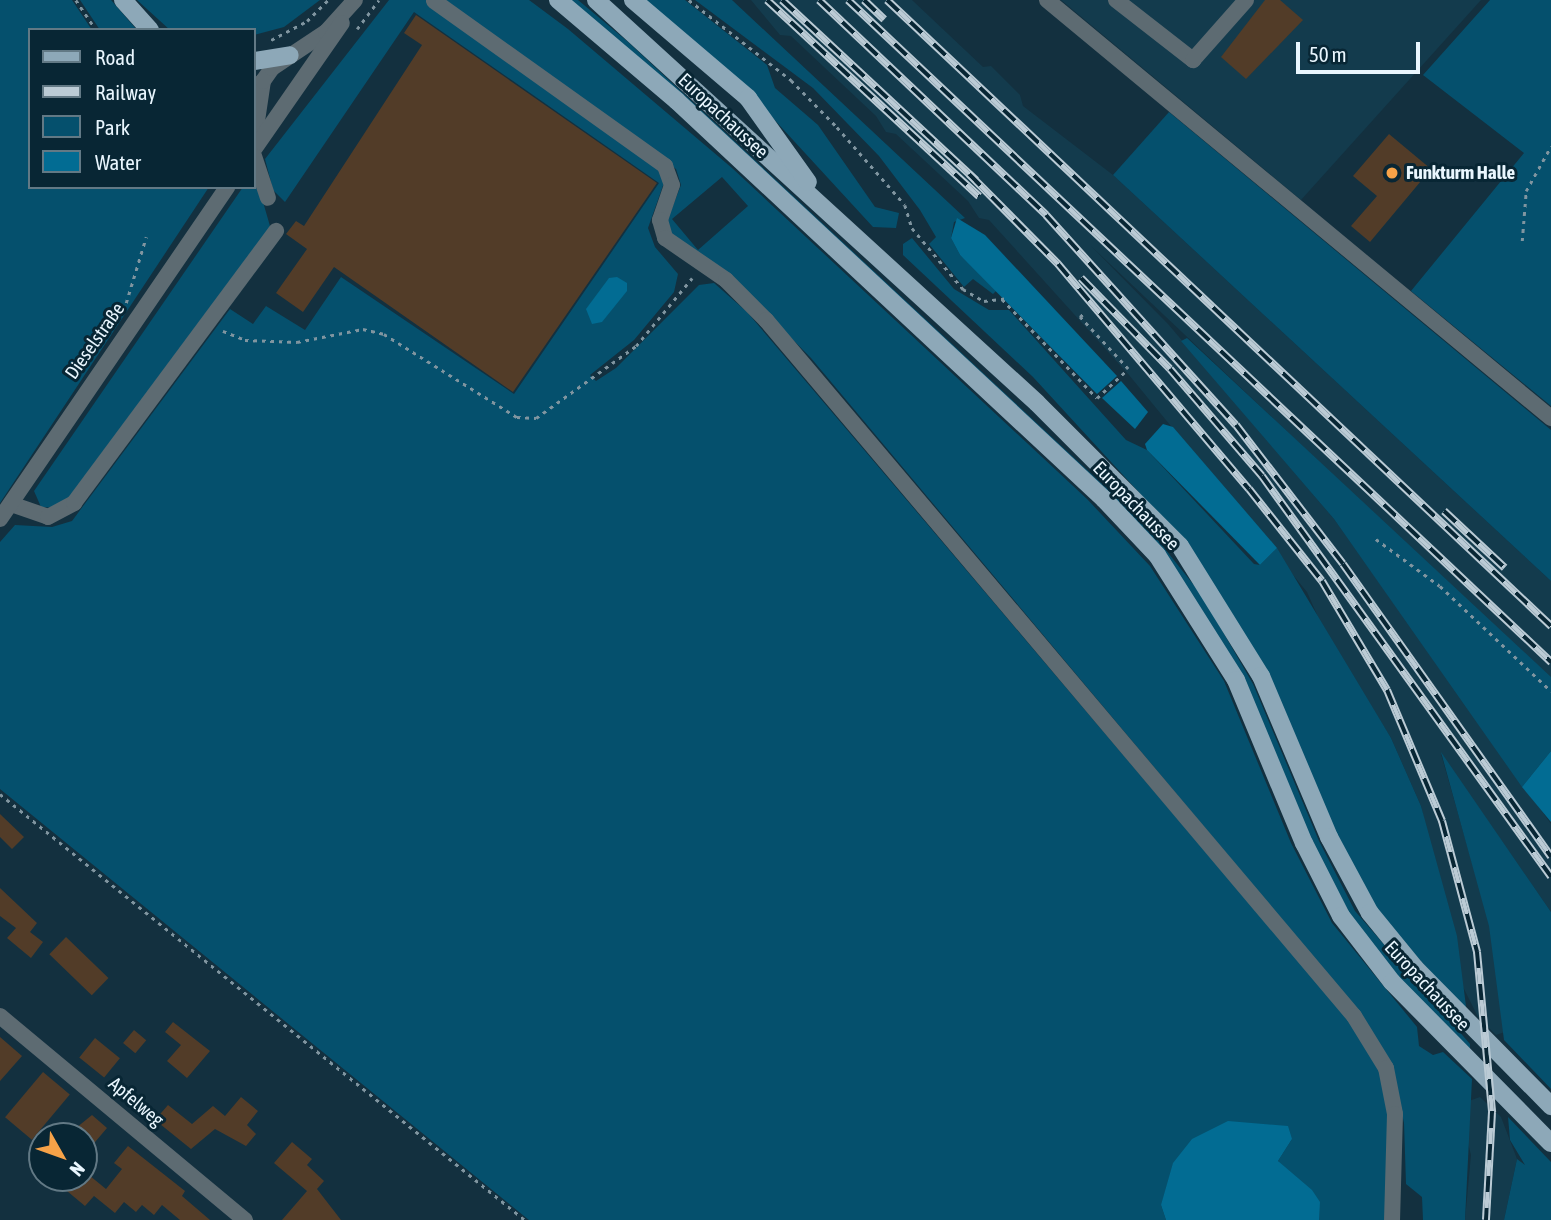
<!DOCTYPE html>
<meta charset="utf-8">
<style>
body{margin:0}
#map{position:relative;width:1551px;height:1220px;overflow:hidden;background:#13303f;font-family:"Asap Condensed",sans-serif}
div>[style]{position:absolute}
.built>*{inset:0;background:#133b4d}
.green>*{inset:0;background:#05506d}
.water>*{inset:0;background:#026c93}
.building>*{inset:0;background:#523c28;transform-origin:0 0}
.path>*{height:2.5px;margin-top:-1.25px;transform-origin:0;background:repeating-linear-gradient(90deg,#8095a0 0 3.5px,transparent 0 8.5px)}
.minor>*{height:16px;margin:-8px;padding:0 8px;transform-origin:8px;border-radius:8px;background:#5d6b72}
.major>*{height:18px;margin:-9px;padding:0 9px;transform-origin:9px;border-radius:9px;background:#8da8b8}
.rail>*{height:8px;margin-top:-4px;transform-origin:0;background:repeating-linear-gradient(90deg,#082634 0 16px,#bbcbd5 0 32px);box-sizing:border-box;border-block:2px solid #bbcbd5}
.dots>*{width:19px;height:19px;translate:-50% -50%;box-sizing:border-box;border:4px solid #082634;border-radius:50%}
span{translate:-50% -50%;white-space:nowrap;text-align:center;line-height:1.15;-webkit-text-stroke:6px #082634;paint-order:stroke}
.street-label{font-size:19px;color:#e9f6fe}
.poi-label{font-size:19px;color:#e9f6fe;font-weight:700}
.left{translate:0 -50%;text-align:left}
.legend{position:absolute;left:28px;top:28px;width:228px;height:161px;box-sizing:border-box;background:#082634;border:2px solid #627985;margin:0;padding:9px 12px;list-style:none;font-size:21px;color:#e9f6fe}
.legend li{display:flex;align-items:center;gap:14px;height:35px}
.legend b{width:35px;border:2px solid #627985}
.north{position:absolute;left:28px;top:1122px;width:70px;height:70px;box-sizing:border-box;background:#082634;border:2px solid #627985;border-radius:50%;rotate:130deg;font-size:19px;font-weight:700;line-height:28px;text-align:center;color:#e9f6fe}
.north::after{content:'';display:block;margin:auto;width:24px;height:32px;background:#f6a248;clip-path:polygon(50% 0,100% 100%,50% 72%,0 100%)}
.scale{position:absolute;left:1296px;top:42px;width:124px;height:32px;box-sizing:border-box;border:4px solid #e9f6fe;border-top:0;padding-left:9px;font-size:21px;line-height:24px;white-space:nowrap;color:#e9f6fe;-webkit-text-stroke:5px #082634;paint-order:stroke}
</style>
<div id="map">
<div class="built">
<i style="clip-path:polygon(751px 0,912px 0,983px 67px,991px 66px,1020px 95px,1023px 106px,1113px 175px,1551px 581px,1551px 681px,1091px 246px,1168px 324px,1334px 519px,1551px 824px,1551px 912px,1441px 754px,1519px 1027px,1496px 1035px,1478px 1017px,1461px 983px,1421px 806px,1391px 738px,1326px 635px,1307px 592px,1129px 375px,989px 220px,979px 218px,968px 201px,896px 134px,886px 132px,876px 116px,791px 36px,780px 35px)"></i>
<i style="clip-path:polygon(1061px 0,1481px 0,1301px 200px)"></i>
<i style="clip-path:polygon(1480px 1097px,1501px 1117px,1517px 1159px,1504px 1220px,1465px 1220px,1471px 1155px,1458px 1105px)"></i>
</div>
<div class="green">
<i style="clip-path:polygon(0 0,72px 0,92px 30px,30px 30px,30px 187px,209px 187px,0 503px)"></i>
<i style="clip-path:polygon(80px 0,111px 0,137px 30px,100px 30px)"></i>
<i style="clip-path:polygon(137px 0,320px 0,284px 27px,254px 35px,254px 30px,170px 30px)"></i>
<i style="clip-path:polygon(389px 0,431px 0,656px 165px,665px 180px,648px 228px,655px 247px,678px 274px,674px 292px,634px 340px,590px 375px,596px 381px,616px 368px,699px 285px,714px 283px,747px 312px,1350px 1022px,1380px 1070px,1388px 1109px,1386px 1220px,1319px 1220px,1278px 1161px,1292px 1139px,1161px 1205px,1166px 1220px,529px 1220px,0 789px,0 542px,15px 525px,52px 527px,72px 521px,230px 309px,253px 324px,266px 306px,305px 330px,341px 277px,514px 394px,659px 183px,414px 12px,285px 202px,273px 190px,265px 159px)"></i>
<i style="clip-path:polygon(evenodd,446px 0,529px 0,568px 29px,732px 168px,1087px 499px,1150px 566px,1224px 681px,1291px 843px,1332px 923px,1417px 1027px,1419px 1046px,1433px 1055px,1443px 1052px,1472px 1079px,1465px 1220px,1423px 1220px,1422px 1197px,1406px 1184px,1404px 1123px,1393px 1071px,1242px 872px,811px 358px,723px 269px,673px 238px,667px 221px,681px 185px,676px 169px,492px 40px,446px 0,722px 177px,748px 206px,698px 250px,672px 219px,722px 177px)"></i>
<i style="clip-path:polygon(570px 0,578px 0,627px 41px,1145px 524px,1201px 594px,1253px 684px,1319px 841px,1355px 911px,1470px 1044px,1470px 1053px,1408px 989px,1351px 916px,1314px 847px,1251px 695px,1175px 568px)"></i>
<i style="clip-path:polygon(646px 0,685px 0,767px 65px,775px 88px,818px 125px,875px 207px,899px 213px,896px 228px,873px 227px,736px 78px)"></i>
<i style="clip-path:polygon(695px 0,732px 0,965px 218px,954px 222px,951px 238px,960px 255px,998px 289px,993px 294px,973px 279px,964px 287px,929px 244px,936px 237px,920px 210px,879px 156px,813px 88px)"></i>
<i style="clip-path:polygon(1490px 0,1551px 0,1551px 406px,1411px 291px,1524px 153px,1423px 75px)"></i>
<i style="clip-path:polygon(1169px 112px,1551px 430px,1551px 581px,1113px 175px)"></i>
<i style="clip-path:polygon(254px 171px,270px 226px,266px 234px,78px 489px,58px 508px,41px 507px,34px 491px,243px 187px,254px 187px)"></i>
<i style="clip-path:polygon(912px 238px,954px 289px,989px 310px,1009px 310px,1126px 440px,1147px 450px,1254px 564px,1260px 565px,1277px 548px,1391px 738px,1421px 806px,1457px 936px,1467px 1014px,1377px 911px,1337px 836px,1272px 681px,1191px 549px,1033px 377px,903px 255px,903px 244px)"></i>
<i style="clip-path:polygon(1187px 338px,1551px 677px,1551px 751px,1522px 787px,1334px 519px,1181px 341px)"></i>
<i style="clip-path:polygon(1441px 752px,1551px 912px,1551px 1089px,1504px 1040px,1489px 926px)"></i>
<i style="clip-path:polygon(1508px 1117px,1551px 1162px,1551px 1220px,1504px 1220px,1517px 1159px,1525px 1165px,1510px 1140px)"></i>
</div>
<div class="water">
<i style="clip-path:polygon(957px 218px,985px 235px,1117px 376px,1097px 394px,960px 255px,951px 238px)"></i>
<i style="clip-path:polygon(617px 277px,627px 283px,627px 291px,602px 322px,592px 324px,586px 309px,609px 278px)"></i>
<i style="clip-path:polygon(1121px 381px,1148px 412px,1135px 429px,1102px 398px)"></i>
<i style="clip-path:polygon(1163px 424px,1173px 427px,1277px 548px,1260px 565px,1147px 450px,1145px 444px)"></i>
<i style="clip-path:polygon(1551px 751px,1551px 822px,1522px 787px)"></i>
<i style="clip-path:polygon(1228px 1121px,1288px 1126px,1292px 1139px,1278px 1161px,1312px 1190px,1320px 1202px,1319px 1220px,1166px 1220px,1161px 1205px,1173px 1163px,1192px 1139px)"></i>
</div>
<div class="building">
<i style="clip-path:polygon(1265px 0,1280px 0,1303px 20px,1246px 79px,1221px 57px)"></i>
<i style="clip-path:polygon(416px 15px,657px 183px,513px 392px,334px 267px,303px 312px,276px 293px,307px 249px,286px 234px,296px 221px,304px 226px,422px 45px,404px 33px)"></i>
<i style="clip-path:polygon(1389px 134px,1431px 169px,1370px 242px,1351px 226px,1377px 196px,1353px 176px)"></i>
<i style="clip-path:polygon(0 814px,24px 837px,12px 849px,0 837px)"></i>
<i style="clip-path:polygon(0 888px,37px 923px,30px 932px,43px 942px,31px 958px,7px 938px,16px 928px,0 916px)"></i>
<i style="left:66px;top:937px;width:59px;height:24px;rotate:44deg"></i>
<i style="clip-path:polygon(173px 1022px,210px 1051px,187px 1078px,167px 1061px,181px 1045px,165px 1032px)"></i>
<i style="left:134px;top:1030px;width:16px;height:17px;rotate:40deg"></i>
<i style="clip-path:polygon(0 1037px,22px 1056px,0 1081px)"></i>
<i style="left:95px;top:1038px;width:32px;height:25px;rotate:39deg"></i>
<i style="left:43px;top:1072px;width:35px;height:59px;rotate:40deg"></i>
<i style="clip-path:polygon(241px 1097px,258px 1111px,247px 1125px,256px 1134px,246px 1146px,215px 1129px,191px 1149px,155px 1120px,168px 1105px,192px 1124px,213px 1106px,225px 1116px)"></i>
<i style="clip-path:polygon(92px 1115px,107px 1128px,84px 1155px,84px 1136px,74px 1136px,76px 1128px)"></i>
<i style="clip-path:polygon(292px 1142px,312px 1159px,307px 1165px,324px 1181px,317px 1189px,341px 1220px,282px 1220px,307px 1191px,274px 1163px)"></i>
<i style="clip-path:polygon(128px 1146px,185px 1191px,182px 1196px,210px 1220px,180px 1220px,162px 1205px,154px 1215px,142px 1205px,136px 1212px,124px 1202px,115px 1213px,94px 1196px,85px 1206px,67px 1191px,84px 1178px,84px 1171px,106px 1189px,122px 1169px,114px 1163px)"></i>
</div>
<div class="path">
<i style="left:76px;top:0;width:36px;rotate:56deg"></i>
<i style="left:689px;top:0;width:130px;rotate:38.1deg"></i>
<i style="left:791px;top:80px;width:66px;rotate:45.6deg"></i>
<i style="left:837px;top:127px;width:103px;rotate:48.9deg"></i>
<i style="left:905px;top:205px;width:24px;rotate:73deg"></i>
<i style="left:912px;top:228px;width:80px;rotate:50.1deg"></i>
<i style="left:963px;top:289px;width:24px;rotate:30deg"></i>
<i style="left:984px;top:301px;width:23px;rotate:-7deg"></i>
<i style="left:357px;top:29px;width:36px;rotate:-53deg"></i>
<i style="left:271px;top:40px;width:41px;rotate:-27.8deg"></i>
<i style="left:307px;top:21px;width:30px;rotate:-45deg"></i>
<i style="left:1522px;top:241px;width:50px;rotate:-85.4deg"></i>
<i style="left:1526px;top:191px;width:51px;rotate:-60.9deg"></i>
<i style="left:1002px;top:299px;width:137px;rotate:46.2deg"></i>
<i style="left:1097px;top:398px;width:42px;rotate:-43.1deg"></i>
<i style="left:1128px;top:369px;width:71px;rotate:-132.7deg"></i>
<i style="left:1080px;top:317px;width:6px;rotate:-45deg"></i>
<i style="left:126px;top:303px;width:69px;rotate:-73.1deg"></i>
<i style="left:223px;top:331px;width:24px;rotate:22deg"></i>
<i style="left:245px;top:340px;width:52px;rotate:2.2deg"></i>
<i style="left:297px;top:342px;width:67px;rotate:-11.1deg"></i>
<i style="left:363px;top:329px;width:22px;rotate:13deg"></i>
<i style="left:384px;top:334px;width:157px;rotate:32deg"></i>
<i style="left:517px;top:417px;width:19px;rotate:3deg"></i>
<i style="left:536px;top:418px;width:123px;rotate:-35.8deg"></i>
<i style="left:636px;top:346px;width:88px;rotate:-50.5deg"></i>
<i style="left:1376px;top:539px;width:79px;rotate:36.3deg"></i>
<i style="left:1440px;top:586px;width:153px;rotate:43.4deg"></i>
<i style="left:0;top:794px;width:676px;rotate:39.06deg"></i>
</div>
<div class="minor">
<i style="left:1047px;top:0;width:655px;rotate:39.67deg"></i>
<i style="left:1116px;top:0;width:98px;rotate:37.9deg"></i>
<i style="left:1193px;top:60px;width:80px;rotate:-48.5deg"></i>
<i style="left:434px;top:1px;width:284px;rotate:35.5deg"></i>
<i style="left:665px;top:166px;width:20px;rotate:70deg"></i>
<i style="left:672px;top:185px;width:37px;rotate:109deg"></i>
<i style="left:660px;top:220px;width:19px;rotate:74deg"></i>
<i style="left:665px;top:238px;width:74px;rotate:34.5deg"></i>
<i style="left:726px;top:280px;width:57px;rotate:45deg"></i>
<i style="left:766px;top:320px;width:911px;rotate:49.81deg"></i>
<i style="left:1354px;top:1016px;width:61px;rotate:58.4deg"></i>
<i style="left:1386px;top:1068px;width:47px;rotate:78.9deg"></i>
<i style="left:1395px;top:1114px;width:106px;rotate:91.6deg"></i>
<i style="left:254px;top:141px;width:61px;rotate:-81.5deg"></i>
<i style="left:263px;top:81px;width:16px;rotate:-55deg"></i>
<i style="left:272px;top:68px;width:65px;rotate:-33.7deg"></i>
<i style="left:326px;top:32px;width:43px;rotate:-47.8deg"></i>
<i style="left:255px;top:148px;width:152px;rotate:-55.2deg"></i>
<i style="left:254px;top:156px;width:44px;rotate:71.6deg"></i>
<i style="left:11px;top:504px;width:39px;rotate:19deg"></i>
<i style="left:48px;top:517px;width:30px;rotate:-28deg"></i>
<i style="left:74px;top:503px;width:339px;rotate:-53.4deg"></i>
<i style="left:0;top:519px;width:402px;rotate:-55.6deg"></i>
<i style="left:0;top:1016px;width:319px;rotate:39.8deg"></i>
</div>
<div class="major">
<i style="left:123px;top:0;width:40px;rotate:48deg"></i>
<i style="left:558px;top:0;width:156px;rotate:40.3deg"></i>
<i style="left:677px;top:101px;width:584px;rotate:42.99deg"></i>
<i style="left:1104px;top:499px;width:77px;rotate:46.6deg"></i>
<i style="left:1157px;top:555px;width:148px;rotate:57.7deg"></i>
<i style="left:1236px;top:680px;width:177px;rotate:67.4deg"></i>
<i style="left:1304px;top:843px;width:82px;rotate:63.1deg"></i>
<i style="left:1341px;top:916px;width:83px;rotate:52.3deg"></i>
<i style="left:1392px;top:982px;width:226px;rotate:45.4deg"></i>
<i style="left:596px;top:0;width:597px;rotate:42.42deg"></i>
<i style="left:1037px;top:403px;width:202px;rotate:45deg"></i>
<i style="left:1180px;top:546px;width:153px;rotate:58.1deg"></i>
<i style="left:1261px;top:676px;width:175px;rotate:67.1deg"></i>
<i style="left:1329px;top:837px;width:86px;rotate:61.7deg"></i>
<i style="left:1370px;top:913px;width:71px;rotate:50.7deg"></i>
<i style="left:1415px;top:968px;width:194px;rotate:45.4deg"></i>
<i style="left:633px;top:0;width:151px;rotate:40.4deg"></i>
<i style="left:748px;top:98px;width:103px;rotate:54.5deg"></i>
<i style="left:254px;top:61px;width:36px;rotate:-9deg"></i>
</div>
<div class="rail">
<i style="left:767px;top:0;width:289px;rotate:42.8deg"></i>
<i style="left:782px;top:0;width:265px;rotate:42.9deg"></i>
<i style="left:819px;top:0;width:313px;rotate:43.4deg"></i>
<i style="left:1046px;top:215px;width:283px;rotate:47.9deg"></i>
<i style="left:1236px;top:425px;width:175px;rotate:52.4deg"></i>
<i style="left:1343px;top:564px;width:359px;rotate:54.6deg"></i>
<i style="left:848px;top:0;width:966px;rotate:43.28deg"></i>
<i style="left:864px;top:0;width:28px;rotate:44deg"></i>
<i style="left:887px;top:0;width:913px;rotate:43.31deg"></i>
<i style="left:969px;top:174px;width:127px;rotate:45.3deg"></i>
<i style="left:1058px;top:264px;width:295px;rotate:49.7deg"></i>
<i style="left:1249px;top:489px;width:117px;rotate:51.6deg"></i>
<i style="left:1322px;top:581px;width:127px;rotate:59.2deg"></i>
<i style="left:1387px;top:690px;width:142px;rotate:67.2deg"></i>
<i style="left:1442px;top:821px;width:136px;rotate:75deg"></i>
<i style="left:1477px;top:952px;width:161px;rotate:84.6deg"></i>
<i style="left:1492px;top:1112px;width:108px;rotate:93.2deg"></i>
<i style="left:1081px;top:278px;width:127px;rotate:45.6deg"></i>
<i style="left:1170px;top:369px;width:141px;rotate:49.3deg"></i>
<i style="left:1262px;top:476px;width:494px;rotate:54.2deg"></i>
<i style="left:1444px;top:511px;width:83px;rotate:43.1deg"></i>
</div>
<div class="dots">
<i style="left:1392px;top:173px;background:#f6a248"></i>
</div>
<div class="street-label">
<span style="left:723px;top:116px;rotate:43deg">Europachaussee</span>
<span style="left:95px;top:341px;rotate:-55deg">Dieselstraße</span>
<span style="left:1136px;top:506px;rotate:46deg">Europachaussee</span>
<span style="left:1427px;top:986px;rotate:47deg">Europachaussee</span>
<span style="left:136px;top:1102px;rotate:40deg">Apfelweg</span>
</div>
<div class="poi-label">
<span class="left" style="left:1406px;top:173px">Funkturm Halle</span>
</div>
<ul class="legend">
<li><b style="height:9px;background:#8da8b8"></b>Road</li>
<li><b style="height:9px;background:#bbcbd5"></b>Railway</li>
<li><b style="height:19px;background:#05506d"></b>Park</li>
<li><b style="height:19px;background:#026c93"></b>Water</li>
</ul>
<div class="north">N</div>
<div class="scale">50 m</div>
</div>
